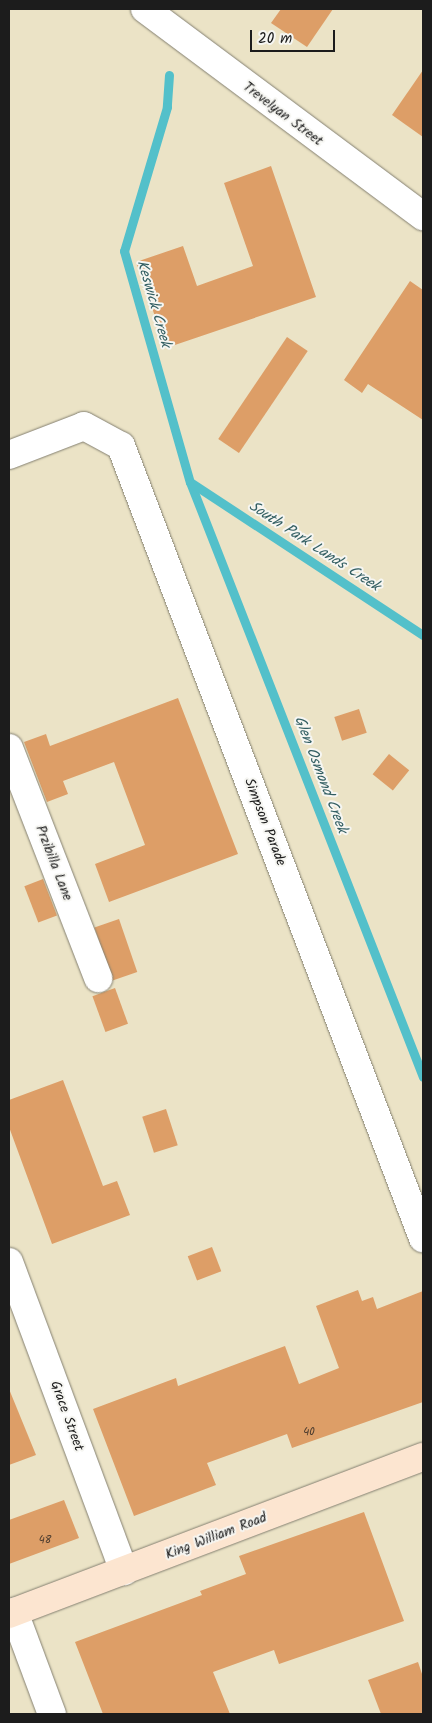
<!DOCTYPE html>
<style>
body{margin:0}
#map{position:relative;width:432px;height:1723px;overflow:hidden;background:#ebe3c6;font-family:Kalam,sans-serif}
div>[style]{position:absolute}
.stream>*{height:9px;margin:-4.5px;padding:0 4.5px;transform-origin:4.5px;border-radius:4.5px;background:#53c0ca}
.building>*{inset:0;background:#dd9e67;transform-origin:0 0}
.roads{filter:drop-shadow(0 0 1px #848071) drop-shadow(0 0 1px #848071)}
.minor>*{height:28px;margin:-14px;padding:0 14px;transform-origin:14px;border-radius:14px;background:#fff}
.secondary>*{height:28px;margin:-14px;padding:0 14px;transform-origin:14px;border-radius:14px;background:#fce5d0}
span{translate:-50% -50%;white-space:nowrap;text-align:center;line-height:1.15;-webkit-text-stroke:4px #f6f6f2;paint-order:stroke}
.number-label{font-size:11px;color:#4c3c2f}
.number-label span{-webkit-text-stroke-width:0}
.street-label{font-size:14px;color:#1c1c1c}
.water-label{font-size:15px;color:#325e62;font-style:italic}
.frame{position:absolute;inset:0;border:10px solid #1c1c1c;pointer-events:none}
.scale{position:absolute;left:250px;top:30px;width:85px;height:22px;box-sizing:border-box;border:2px solid #1c1c1c;border-top:0;padding-left:6px;font-size:15px;line-height:18px;white-space:nowrap;color:#1c1c1c;-webkit-text-stroke:4px #f6f6f2;paint-order:stroke}
</style>
<div id="map">
<div class="stream">
<i style="left:169px;top:75px;width:32px;rotate:94deg"></i>
<i style="left:167px;top:107px;width:150px;rotate:106.6deg"></i>
<i style="left:124px;top:251px;width:240px;rotate:74.1deg"></i>
<i style="left:190px;top:482px;width:639px;rotate:68.61deg"></i>
<i style="left:190px;top:482px;width:279px;rotate:33.3deg"></i>
</div>
<div class="building">
<i style="clip-path:polygon(281px 9px,333px 9px,307px 47px,271px 23px)"></i>
<i style="clip-path:polygon(423px 70px,423px 137px,392px 115px)"></i>
<i style="clip-path:polygon(271px 166px,316px 297px,166px 348px,136px 262px,183px 246px,197px 286px,253px 266px,224px 183px)"></i>
<i style="clip-path:polygon(410px 281px,423px 290px,423px 420px,368px 384px,362px 393px,344px 380px)"></i>
<i style="left:287px;top:337px;width:25px;height:123px;rotate:34deg"></i>
<i style="clip-path:polygon(178px 698px,238px 854px,109px 902px,95px 864px,145px 845px,114px 762px,63px 781px,68px 794px,47px 802px,24px 742px,46px 734px,50px 746px)"></i>
<i style="left:359px;top:709px;width:25px;height:26px;rotate:72deg"></i>
<i style="left:389px;top:754px;width:26px;height:26px;rotate:39deg"></i>
<i style="left:43px;top:879px;width:39px;height:20px;rotate:69deg"></i>
<i style="left:119px;top:919px;width:56px;height:26px;rotate:71deg"></i>
<i style="left:115px;top:988px;width:38px;height:24px;rotate:70deg"></i>
<i style="clip-path:polygon(63px 1080px,103px 1186px,117px 1181px,130px 1215px,52px 1244px,9px 1127px,9px 1100px)"></i>
<i style="left:166px;top:1109px;width:38px;height:25px;rotate:72deg"></i>
<i style="left:212px;top:1247px;width:26px;height:26px;rotate:69deg"></i>
<i style="clip-path:polygon(358px 1290px,362px 1301px,373px 1297px,377px 1309px,423px 1291px,423px 1402px,292px 1448px,287px 1434px,207px 1463px,216px 1485px,134px 1516px,93px 1409px,176px 1378px,178px 1386px,285px 1346px,299px 1384px,339px 1368px,316px 1306px)"></i>
<i style="clip-path:polygon(9px 1389px,36px 1455px,9px 1465px)"></i>
<i style="clip-path:polygon(64px 1500px,79px 1538px,9px 1564px,9px 1520px)"></i>
<i style="clip-path:polygon(364px 1512px,404px 1621px,279px 1664px,274px 1650px,213px 1672px,230px 1714px,103px 1714px,75px 1642px,202px 1595px,200px 1591px,246px 1574px,239px 1556px)"></i>
<i style="clip-path:polygon(418px 1662px,423px 1677px,423px 1714px,381px 1714px,368px 1680px)"></i>
</div>
<div class="roads">
<div class="minor">
<i style="left:145px;top:9px;width:347px;rotate:36.7deg"></i>
<i style="left:9px;top:455px;width:80px;rotate:-21.1deg"></i>
<i style="left:84px;top:426px;width:42px;rotate:28.4deg"></i>
<i style="left:121px;top:446px;width:848px;rotate:69.13deg"></i>
<i style="left:9px;top:748px;width:247px;rotate:68.8deg"></i>
<i style="left:9px;top:1262px;width:330px;rotate:69.6deg"></i>
<i style="left:14px;top:1612px;width:109px;rotate:69.6deg"></i>
</div>
<div class="secondary">
<i style="left:9px;top:1614px;width:443px;rotate:-20.8deg"></i>
</div>
</div>
<div class="number-label">
<span style="left:309px;top:1432px">40</span>
<span style="left:45px;top:1540px">48</span>
</div>
<div class="street-label">
<span style="left:283px;top:114px;rotate:37deg">Trevelyan Street</span>
<span style="left:265px;top:822px;rotate:69deg">Simpson Parade</span>
<span style="left:54px;top:863px;rotate:69deg">Przibilla Lane</span>
<span style="left:67px;top:1416px;rotate:70deg">Grace Street</span>
<span style="left:216px;top:1536px;rotate:-21deg">King William Road</span>
</div>
<div class="water-label">
<span style="left:153px;top:304px;rotate:74deg">Keswick Creek</span>
<span style="left:314px;top:547px;rotate:33deg">South Park Lands Creek</span>
<span style="left:320px;top:775px;rotate:69deg">Glen Osmond Creek</span>
</div>
<div class="frame"></div>
<div class="scale">20 m</div>
</div>
